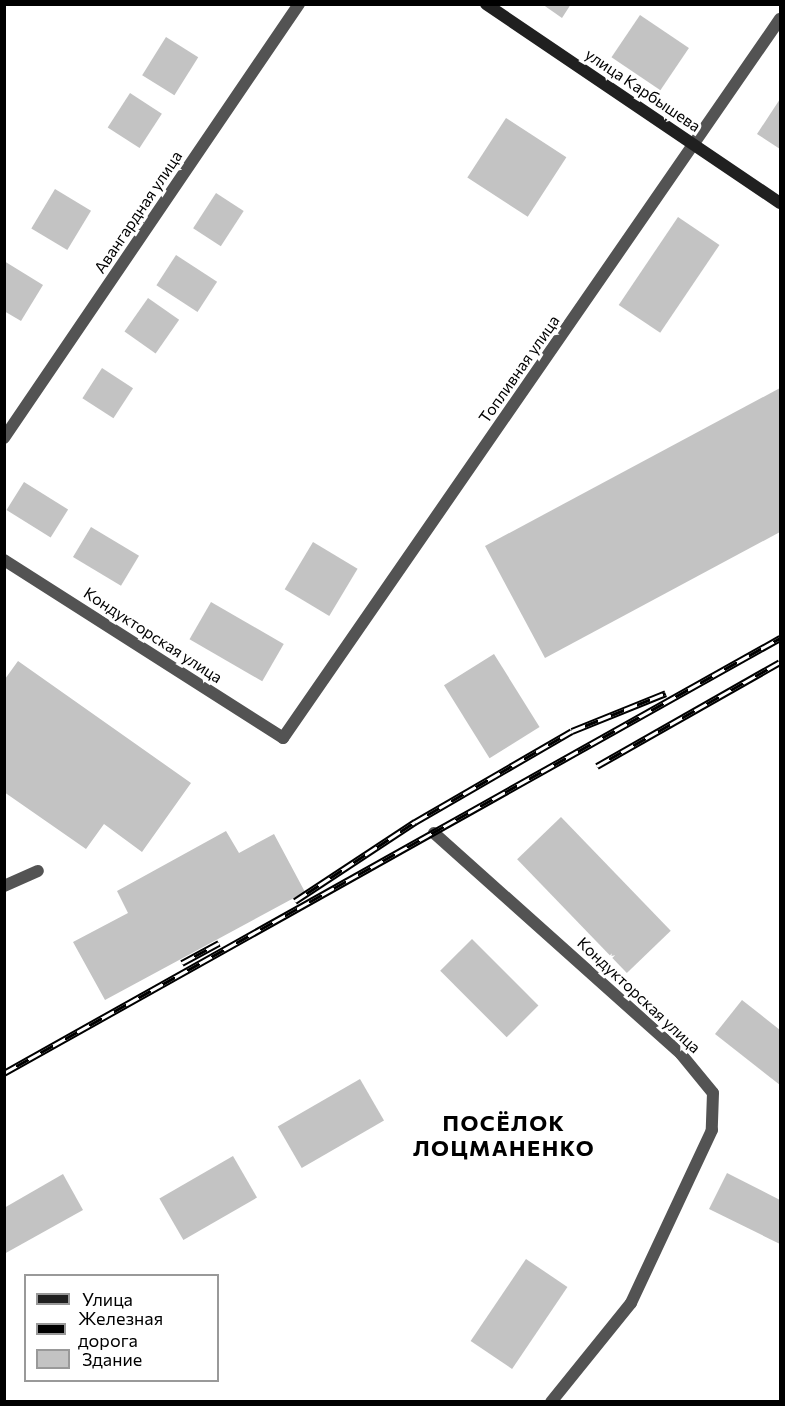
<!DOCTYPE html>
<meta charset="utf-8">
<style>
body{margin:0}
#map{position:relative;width:785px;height:1406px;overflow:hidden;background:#fff;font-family:Commissioner,sans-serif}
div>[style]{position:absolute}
.building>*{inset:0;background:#c3c3c3;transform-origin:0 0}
.lane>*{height:12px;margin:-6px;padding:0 6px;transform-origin:6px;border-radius:6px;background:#535353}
.street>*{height:12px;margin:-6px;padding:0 6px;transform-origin:6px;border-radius:6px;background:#535353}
.secondary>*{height:12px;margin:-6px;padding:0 6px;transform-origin:6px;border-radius:6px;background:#202020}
.rail>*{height:7px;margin-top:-3.5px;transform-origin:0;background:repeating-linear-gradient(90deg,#fff 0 14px,#000 0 28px);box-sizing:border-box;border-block:2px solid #000}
span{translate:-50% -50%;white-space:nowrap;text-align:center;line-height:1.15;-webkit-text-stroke:6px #fff;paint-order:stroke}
.street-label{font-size:16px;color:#000}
.district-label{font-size:22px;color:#000;font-weight:700;letter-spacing:1.5px}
.frame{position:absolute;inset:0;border:6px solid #000;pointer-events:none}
.legend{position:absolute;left:24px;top:1274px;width:195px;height:108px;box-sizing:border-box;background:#fff;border:2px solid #999;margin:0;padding:8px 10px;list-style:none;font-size:18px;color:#000}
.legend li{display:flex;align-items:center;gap:12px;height:30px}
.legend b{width:30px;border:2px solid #999}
</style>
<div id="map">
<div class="building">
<i style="clip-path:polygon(542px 4px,571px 4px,562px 18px)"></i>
<i style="left:640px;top:15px;width:59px;height:51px;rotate:34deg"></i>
<i style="left:166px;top:37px;width:38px;height:45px;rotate:32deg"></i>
<i style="left:130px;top:93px;width:38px;height:41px;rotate:33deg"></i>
<i style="clip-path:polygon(780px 99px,780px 149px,757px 134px)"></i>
<i style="left:506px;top:118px;width:72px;height:71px;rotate:33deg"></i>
<i style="left:55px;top:189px;width:42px;height:46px;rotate:31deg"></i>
<i style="left:216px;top:193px;width:33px;height:42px;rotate:33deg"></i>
<i style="left:678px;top:217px;width:50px;height:106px;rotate:34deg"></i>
<i style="left:176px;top:255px;width:49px;height:36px;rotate:33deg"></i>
<i style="clip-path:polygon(4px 261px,43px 285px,21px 321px,4px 311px)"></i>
<i style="left:148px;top:298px;width:38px;height:41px;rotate:35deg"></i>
<i style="left:102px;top:368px;width:37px;height:36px;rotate:33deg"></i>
<i style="clip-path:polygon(780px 388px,780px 532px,545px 658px,485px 546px)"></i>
<i style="left:24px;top:482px;width:52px;height:33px;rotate:32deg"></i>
<i style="left:91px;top:527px;width:56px;height:35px;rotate:31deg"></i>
<i style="left:313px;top:542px;width:52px;height:55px;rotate:31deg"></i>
<i style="left:211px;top:602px;width:84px;height:43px;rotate:30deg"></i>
<i style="left:494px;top:654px;width:86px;height:59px;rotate:58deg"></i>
<i style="clip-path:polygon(18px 661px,191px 783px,142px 852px,104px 824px,86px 849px,4px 792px,5px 679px)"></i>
<i style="left:561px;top:817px;width:158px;height:61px;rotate:46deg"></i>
<i style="clip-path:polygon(226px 831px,239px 853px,274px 834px,305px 892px,105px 1000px,73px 942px,128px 913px,117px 891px)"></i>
<i style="left:472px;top:939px;width:94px;height:45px;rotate:45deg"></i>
<i style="clip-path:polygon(742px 1000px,780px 1030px,780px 1085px,715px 1034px)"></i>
<i style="left:360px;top:1079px;width:48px;height:95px;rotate:60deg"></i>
<i style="left:233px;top:1156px;width:48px;height:85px;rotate:60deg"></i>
<i style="clip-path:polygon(727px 1173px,780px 1200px,780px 1244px,709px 1209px)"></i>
<i style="clip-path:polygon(63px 1174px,83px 1210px,4px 1254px,4px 1208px)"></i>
<i style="left:526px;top:1259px;width:50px;height:99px;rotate:34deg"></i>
</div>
<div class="lane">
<i style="left:4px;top:886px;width:37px;rotate:-24deg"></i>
</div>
<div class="street">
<i style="left:4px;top:438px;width:525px;rotate:-55.8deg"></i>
<i style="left:4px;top:560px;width:331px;rotate:32.5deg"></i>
<i style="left:283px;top:738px;width:874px;rotate:-55.35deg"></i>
<i style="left:434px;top:833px;width:331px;rotate:41.8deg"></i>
<i style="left:681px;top:1054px;width:50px;rotate:50.6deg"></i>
<i style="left:713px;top:1093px;width:37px;rotate:92deg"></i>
<i style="left:712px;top:1130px;width:191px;rotate:115.1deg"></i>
<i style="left:631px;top:1303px;width:127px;rotate:128.9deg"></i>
</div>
<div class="secondary">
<i style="left:486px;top:4px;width:355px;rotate:34.1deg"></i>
</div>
<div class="rail">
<i style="left:597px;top:766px;width:210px;rotate:-29.6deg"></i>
<i style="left:295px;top:901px;width:144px;rotate:-33.4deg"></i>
<i style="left:415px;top:822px;width:181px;rotate:-30.1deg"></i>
<i style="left:572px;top:731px;width:101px;rotate:-22deg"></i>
<i style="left:182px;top:963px;width:42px;rotate:-28.4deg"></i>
<i style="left:4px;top:1073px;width:890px;rotate:-29.27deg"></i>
</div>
<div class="street-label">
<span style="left:643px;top:90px;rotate:34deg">улица Карбышева</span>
<span style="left:138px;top:212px;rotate:-56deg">Авангардная улица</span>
<span style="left:519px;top:369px;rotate:-55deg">Топливная улица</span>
<span style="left:153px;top:635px;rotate:33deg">Кондукторская улица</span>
<span style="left:639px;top:995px;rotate:43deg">Кондукторская улица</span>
</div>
<div class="district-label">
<span style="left:504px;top:1135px">ПОСЁЛОК<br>ЛОЦМАНЕНКО</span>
</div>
<div class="frame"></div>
<ul class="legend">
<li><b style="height:8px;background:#202020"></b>Улица</li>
<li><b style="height:8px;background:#000"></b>Железная дорога</li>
<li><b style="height:16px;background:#c3c3c3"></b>Здание</li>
</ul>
</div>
